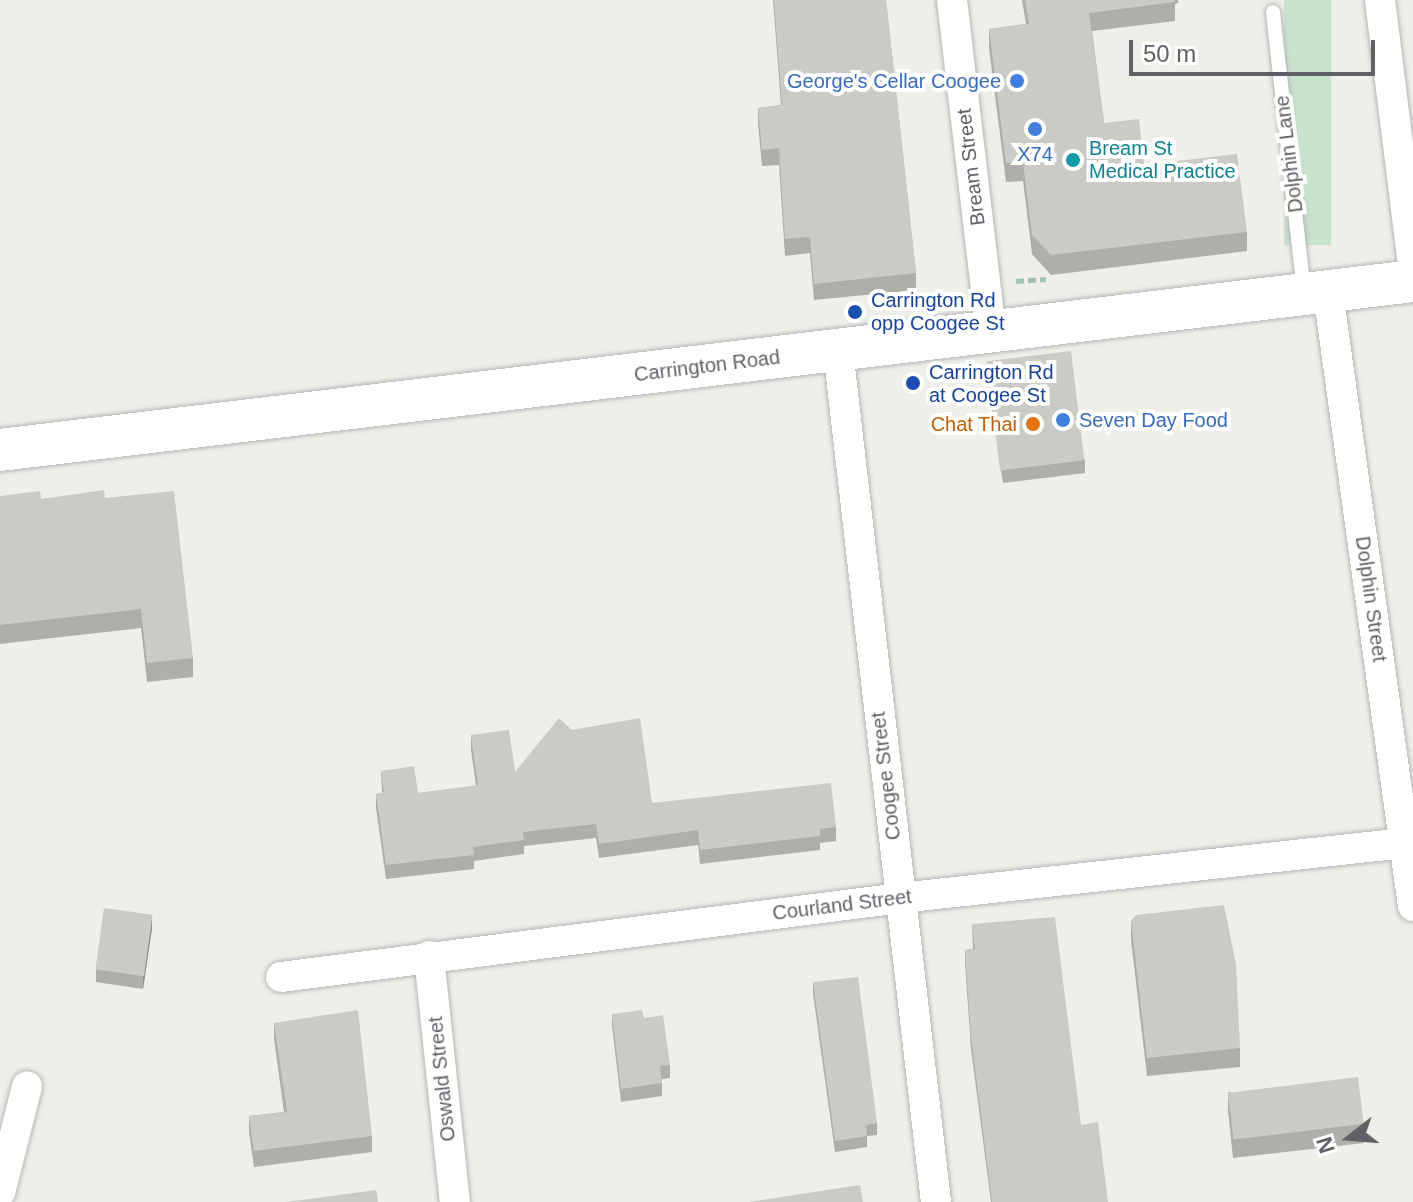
<!DOCTYPE html>
<style>
body{margin:0}
#map{position:relative;width:1413px;height:1202px;overflow:hidden;background:#efeee8;font-family:Arial,sans-serif}
div>[style]{position:absolute}
.green>*{inset:0;background:#c8e3cc;transform-origin:0 0}
.path>*{height:5px;margin-top:-2.5px;transform-origin:0;background:repeating-linear-gradient(90deg,#a2c3b0 0 8px,transparent 0 12px)}
.roads{filter:drop-shadow(0 0 2px #b5b6ba) drop-shadow(0 0 2px #b5b6ba)}
.service>*{height:14px;margin:-7px;padding:0 7px;transform-origin:7px;border-radius:7px;background:#fff}
.minor>*{height:30px;margin:-15px;padding:0 15px;transform-origin:15px;border-radius:15px;background:#fff}
.secondary>*{height:42px;margin:-21px;padding:0 21px;transform-origin:21px;border-radius:21px;background:#fff}
.wall>*{inset:0;background:#afaea9}
.shaded-wall>*{inset:0;background:#8e8d89}
.building>*{inset:0;background:#cbcac4;transform-origin:0 0}
.dots>*{width:22px;height:22px;translate:-50% -50%;box-sizing:border-box;border:4px solid #fff;border-radius:50%}
span{translate:-50% -50%;white-space:nowrap;text-align:center;line-height:1.15;-webkit-text-stroke:8px #fff;paint-order:stroke}
.shop-label{font-size:20px;color:#366cbe}
.right{translate:-100% -50%;text-align:right}
.left{translate:0 -50%;text-align:left}
.culture-label{font-size:20px;color:#0d838f}
.street-label{font-size:20px;color:#5f6166}
.transit-label{font-size:20px;color:#164399}
.food-label{font-size:20px;color:#c56008}
.north{position:absolute;left:1309px;top:1098px;width:80px;height:80px;-webkit-text-stroke:6px #fff;paint-order:stroke;rotate:253deg;font-size:22px;font-weight:700;line-height:32px;text-align:center;color:#5f6166}
.north::after{content:'';display:block;margin:auto;width:28px;height:36px;background:#5f6166;clip-path:polygon(50% 0,100% 100%,50% 72%,0 100%)}
.scale{position:absolute;left:1129px;top:40px;width:246px;height:36px;box-sizing:border-box;border:4px solid #5f6166;border-top:0;padding-left:10px;font-size:24px;line-height:28px;white-space:nowrap;color:#5f6166;-webkit-text-stroke:6px #fff;paint-order:stroke}
</style>
<div id="map">
<div class="green">
<i style="left:1284px;top:0;width:47px;height:245px"></i>
</div>
<div class="path">
<i style="left:1016px;top:281px;width:30px;rotate:-4deg"></i>
</div>
<div class="roads">
<div class="service">
<i style="left:1273px;top:12px;width:282px;rotate:83.7deg"></i>
</div>
<div class="minor">
<i style="left:952px;top:0;width:335px;rotate:83.3deg"></i>
<i style="left:1380px;top:0;width:268px;rotate:82.9deg"></i>
<i style="left:1328px;top:292px;width:620px;rotate:82.12deg"></i>
<i style="left:838px;top:350px;width:858px;rotate:83.44deg"></i>
<i style="left:429px;top:956px;width:247px;rotate:84deg"></i>
<i style="left:281px;top:977px;width:624px;rotate:-7.27deg"></i>
<i style="left:900px;top:898px;width:508px;rotate:-6.22deg"></i>
<i style="left:0;top:1193px;width:110px;rotate:-75.8deg"></i>
</div>
<div class="secondary">
<i style="left:0;top:450px;width:1423px;rotate:-6.82deg"></i>
</div>
</div>
<div class="wall">
<i style="clip-path:polygon(773px 0,886px 0,916px 273px,916px 290px,814px 300px,810px 253px,785px 256px,779px 165px,762px 166px,758px 124px,758px 108px,781px 105px)"></i>
<i style="clip-path:polygon(1022px 0,1178px 0,1178px 3px,1175px 4px,1175px 21px,1092px 31px,1104px 123px,1144px 165px,1247px 232px,1247px 251px,1051px 275px,1032px 254px,1023px 181px,1006px 182px,989px 48px,989px 29px,1026px 24px)"></i>
<i style="clip-path:polygon(987px 362px,1085px 460px,1085px 473px,1003px 483px,987px 375px)"></i>
<i style="clip-path:polygon(0 496px,41px 499px,105px 498px,193px 658px,193px 677px,147px 682px,141px 628px,0 644px)"></i>
<i style="clip-path:polygon(471px 735px,515px 772px,652px 803px,836px 827px,836px 841px,820px 843px,820px 850px,700px 864px,698px 845px,599px 858px,596px 838px,524px 846px,524px 854px,474px 861px,474px 869px,386px 879px,376px 808px,376px 794px,382px 793px,381px 771px,418px 793px,476px 786px,471px 750px)"></i>
<i style="clip-path:polygon(1131px 921px,1240px 1048px,1240px 1067px,1147px 1076px,1131px 940px)"></i>
<i style="clip-path:polygon(972px 924px,1081px 1125px,1108px 1202px,991px 1202px,971px 1049px,965px 963px,965px 950px,973px 949px)"></i>
<i style="clip-path:polygon(152px 928px,143px 989px,96px 982px,96px 969px)"></i>
<i style="clip-path:polygon(813px 982px,877px 1123px,877px 1135px,867px 1136px,867px 1147px,835px 1152px,813px 994px)"></i>
<i style="clip-path:polygon(612px 1014px,644px 1018px,670px 1065px,670px 1078px,662px 1079px,662px 1096px,621px 1102px,612px 1026px)"></i>
<i style="clip-path:polygon(274px 1023px,372px 1136px,372px 1152px,254px 1167px,249px 1133px,249px 1116px,284px 1112px,274px 1039px)"></i>
<i style="clip-path:polygon(1228px 1092px,1364px 1124px,1364px 1143px,1233px 1158px,1228px 1111px)"></i>
</div>
<div class="shaded-wall">
<i style="clip-path:polygon(152px 915px,152px 928px,143px 989px,143px 976px)"></i>
</div>
<div class="building">
<i style="clip-path:polygon(774px 0,886px 0,916px 273px,814px 284px,810px 237px,785px 239px,779px 148px,762px 150px,758px 108px,782px 105px)"></i>
<i style="clip-path:polygon(1025px 0,1175px 0,1175px 2px,1089px 13px,1104px 123px,1139px 119px,1144px 165px,1237px 154px,1247px 232px,1051px 255px,1032px 235px,1023px 162px,1006px 163px,989px 29px,1029px 24px)"></i>
<i style="left:1071px;top:351px;width:110px;height:85px;rotate:83deg"></i>
<i style="clip-path:polygon(104px 490px,105px 498px,174px 491px,193px 658px,147px 663px,141px 609px,0 625px,0 496px,40px 491px,41px 499px)"></i>
<i style="clip-path:polygon(559px 718px,572px 730px,640px 718px,652px 803px,831px 783px,836px 827px,820px 829px,820px 836px,700px 850px,698px 830px,599px 844px,596px 824px,523px 832px,524px 840px,473px 847px,474px 855px,386px 865px,376px 794px,384px 792px,381px 771px,414px 766px,418px 793px,478px 785px,471px 735px,509px 730px,515px 772px)"></i>
<i style="clip-path:polygon(1224px 905px,1236px 964px,1240px 1048px,1147px 1058px,1131px 921px,1136px 915px)"></i>
<i style="left:104px;top:908px;width:49px;height:62px;rotate:8deg"></i>
<i style="clip-path:polygon(1055px 917px,1081px 1125px,1098px 1122px,1108px 1202px,992px 1202px,971px 1036px,965px 950px,975px 949px,972px 924px)"></i>
<i style="clip-path:polygon(858px 977px,877px 1123px,866px 1125px,867px 1136px,835px 1141px,813px 982px)"></i>
<i style="clip-path:polygon(358px 1010px,372px 1136px,254px 1151px,249px 1116px,287px 1112px,274px 1023px)"></i>
<i style="clip-path:polygon(642px 1010px,644px 1018px,663px 1015px,670px 1065px,660px 1066px,662px 1083px,621px 1089px,612px 1014px)"></i>
<i style="left:1358px;top:1077px;width:47px;height:131px;rotate:83deg"></i>
<i style="clip-path:polygon(860px 1185px,863px 1202px,749px 1202px)"></i>
<i style="clip-path:polygon(376px 1190px,378px 1202px,286px 1202px)"></i>
</div>
<div class="dots">
<i style="left:1017px;top:81px;background:#3f7fe0"></i>
<i style="left:1035px;top:129px;background:#3f7fe0"></i>
<i style="left:1073px;top:160px;background:#0f9aa8"></i>
<i style="left:855px;top:312px;background:#1a4fb4"></i>
<i style="left:913px;top:383px;background:#1a4fb4"></i>
<i style="left:1063px;top:420px;background:#3f7fe0"></i>
<i style="left:1033px;top:424px;background:#e8710a"></i>
</div>
<div class="shop-label">
<span class="right" style="left:1001px;top:81px">George's Cellar Coogee</span>
<span style="left:1035px;top:154px">X74</span>
<span class="left" style="left:1079px;top:420px">Seven Day Food</span>
</div>
<div class="culture-label">
<span class="left" style="left:1089px;top:160px">Bream St<br>Medical Practice</span>
</div>
<div class="street-label">
<span style="left:1289px;top:154px;rotate:-97deg">Dolphin Lane</span>
<span style="left:971px;top:167px;rotate:-97deg">Bream Street</span>
<span style="left:707px;top:366px;rotate:-7deg">Carrington Road</span>
<span style="left:1371px;top:599px;rotate:82deg">Dolphin Street</span>
<span style="left:886px;top:776px;rotate:-97deg">Coogee Street</span>
<span style="left:842px;top:905px;rotate:-7deg">Courland Street</span>
<span style="left:442px;top:1079px;rotate:-96deg">Oswald Street</span>
</div>
<div class="transit-label">
<span class="left" style="left:871px;top:312px">Carrington Rd<br>opp Coogee St</span>
<span class="left" style="left:929px;top:384px">Carrington Rd<br>at Coogee St</span>
</div>
<div class="food-label">
<span class="right" style="left:1017px;top:424px">Chat Thai</span>
</div>
<div class="north">N</div>
<div class="scale">50 m</div>
</div>
